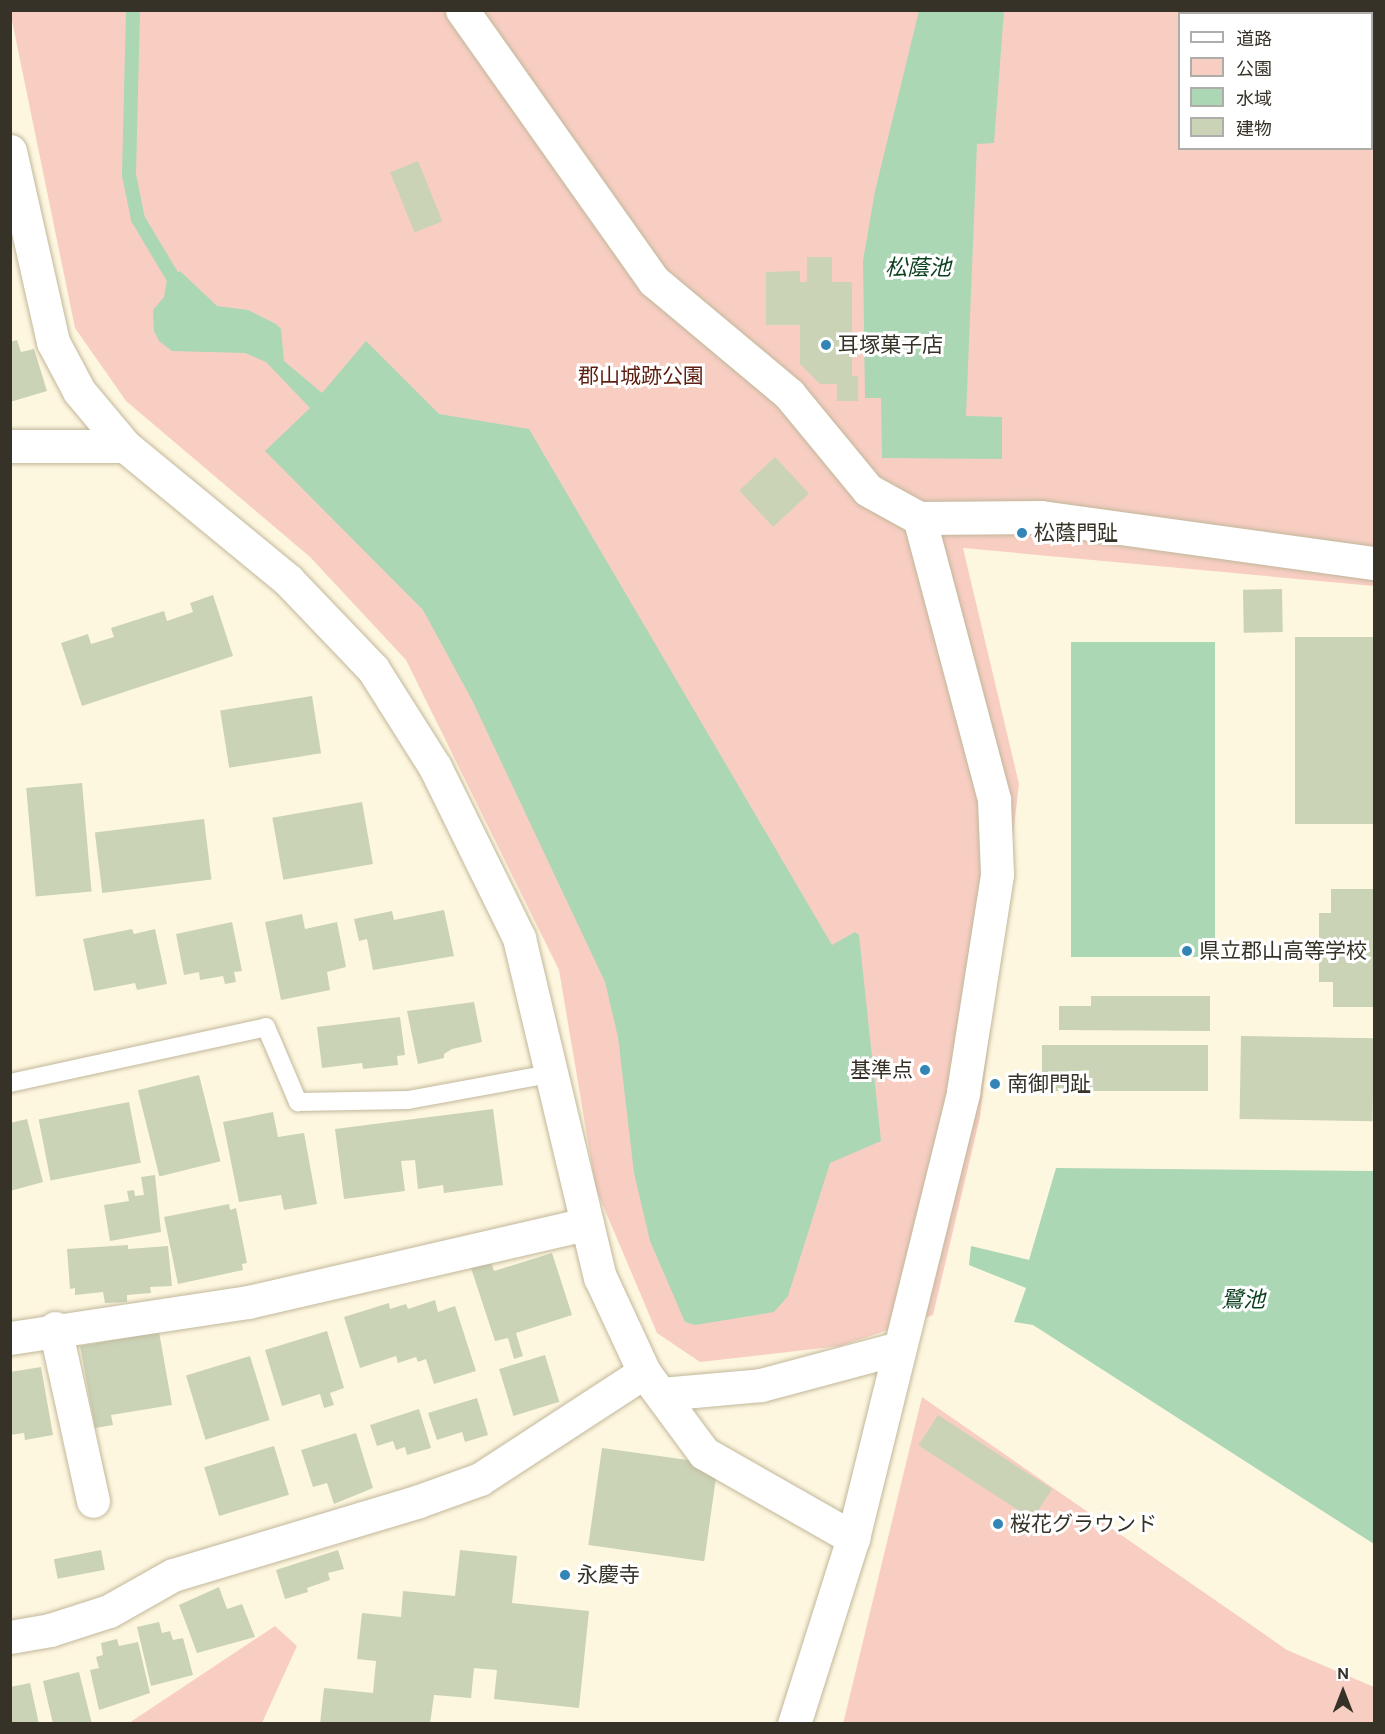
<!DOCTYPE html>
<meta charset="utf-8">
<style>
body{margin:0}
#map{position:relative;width:1385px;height:1734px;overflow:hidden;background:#fef7df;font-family:"DM Sans","Noto Sans JP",sans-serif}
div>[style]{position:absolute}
.green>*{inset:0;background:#f8cec3}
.water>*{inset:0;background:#abd7b4;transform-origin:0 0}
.stream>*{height:14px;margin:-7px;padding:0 7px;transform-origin:7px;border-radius:7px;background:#abd7b4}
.building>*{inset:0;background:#cad3b6;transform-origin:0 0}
.roads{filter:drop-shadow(0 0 2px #c1b79b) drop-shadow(0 0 2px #c1b79b)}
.service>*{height:18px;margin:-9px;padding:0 9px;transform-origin:9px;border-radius:9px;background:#fff}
.minor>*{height:33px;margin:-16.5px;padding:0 16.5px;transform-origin:16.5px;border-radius:16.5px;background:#fff}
.dots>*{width:16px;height:16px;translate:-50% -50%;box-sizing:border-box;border:3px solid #fff;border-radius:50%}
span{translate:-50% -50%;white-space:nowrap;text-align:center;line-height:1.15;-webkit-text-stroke:6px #fff;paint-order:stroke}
.poi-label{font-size:21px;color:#363227}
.left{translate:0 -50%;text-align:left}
.right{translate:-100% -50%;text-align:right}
.park-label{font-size:21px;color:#5d1d0f}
.water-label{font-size:22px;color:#0b3e1d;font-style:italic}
.frame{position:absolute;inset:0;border:12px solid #363227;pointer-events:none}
.legend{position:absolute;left:1178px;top:12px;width:195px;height:138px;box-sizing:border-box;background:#fff;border:2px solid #afada9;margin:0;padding:8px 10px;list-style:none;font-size:18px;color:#363227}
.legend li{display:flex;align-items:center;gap:12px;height:30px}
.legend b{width:30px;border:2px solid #afada9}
.north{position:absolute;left:1313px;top:1662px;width:60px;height:60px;-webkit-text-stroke:4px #fff;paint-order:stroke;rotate:0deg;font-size:16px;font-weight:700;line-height:24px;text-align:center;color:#363227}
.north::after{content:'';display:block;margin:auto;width:21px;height:27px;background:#363227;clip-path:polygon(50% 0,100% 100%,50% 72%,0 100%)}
</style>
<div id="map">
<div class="green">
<i style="clip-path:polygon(evenodd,10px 11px,1374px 11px,1374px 586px,963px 548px,1019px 784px,980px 1117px,933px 1315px,840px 1346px,700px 1362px,657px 1333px,596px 1189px,559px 970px,406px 660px,310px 557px,126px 401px,75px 328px,10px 11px,1180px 14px,1372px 14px,1372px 148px,1180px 148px,1180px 14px)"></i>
<i style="clip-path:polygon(922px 1397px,1287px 1650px,1374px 1687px,1374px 1723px,843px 1724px)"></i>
<i style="clip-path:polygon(275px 1626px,297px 1646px,262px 1723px,129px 1723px)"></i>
</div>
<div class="water">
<i style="clip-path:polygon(919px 11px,1004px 11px,994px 143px,977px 144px,966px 416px,1002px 417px,1002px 459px,882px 458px,881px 398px,865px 398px,863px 261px,875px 191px)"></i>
<i style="clip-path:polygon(180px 271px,217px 306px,248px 310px,276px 324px,281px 329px,284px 361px,322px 393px,366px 341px,439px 414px,529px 429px,832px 945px,855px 932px,859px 935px,881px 1141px,830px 1163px,788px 1296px,774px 1312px,695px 1325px,685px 1322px,650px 1241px,634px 1173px,618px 1037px,605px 982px,472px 700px,423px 610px,265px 451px,310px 408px,266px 362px,245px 353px,172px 351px,159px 341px,154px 331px,153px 310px,164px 297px,167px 279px)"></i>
<i style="left:1215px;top:642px;width:315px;height:144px;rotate:90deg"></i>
<i style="clip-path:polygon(1056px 1168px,1374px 1171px,1374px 1544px,1033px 1325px,1014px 1322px,1026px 1288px,969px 1265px,971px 1246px,1029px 1260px)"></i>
</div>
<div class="stream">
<i style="left:133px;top:10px;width:165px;rotate:91.4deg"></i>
<i style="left:129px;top:175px;width:45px;rotate:78.4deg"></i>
<i style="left:138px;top:219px;width:66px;rotate:59.2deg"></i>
</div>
<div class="building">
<i style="left:418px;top:161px;width:65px;height:30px;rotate:68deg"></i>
<i style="clip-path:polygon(807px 257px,832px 257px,832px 282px,852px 282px,852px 376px,858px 376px,858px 401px,837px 401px,837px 384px,820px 384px,800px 364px,800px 325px,766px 325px,766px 272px,800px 271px,800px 282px,807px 282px)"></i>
<i style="clip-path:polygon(17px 340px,21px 352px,34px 349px,47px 391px,10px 402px,10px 342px)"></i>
<i style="left:775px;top:457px;width:50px;height:49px;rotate:47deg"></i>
<i style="left:1282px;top:589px;width:43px;height:39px;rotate:89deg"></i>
<i style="clip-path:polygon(213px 595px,233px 656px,82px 706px,61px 643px,88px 634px,91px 644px,114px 637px,111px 628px,164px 611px,167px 621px,193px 612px,190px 603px)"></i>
<i style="left:1295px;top:637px;width:79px;height:187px"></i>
<i style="left:312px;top:696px;width:58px;height:93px;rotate:81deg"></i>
<i style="left:82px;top:783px;width:109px;height:56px;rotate:85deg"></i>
<i style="left:362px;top:802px;width:63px;height:91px;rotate:80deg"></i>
<i style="left:204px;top:819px;width:61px;height:110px;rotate:83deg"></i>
<i style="clip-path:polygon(1331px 889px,1374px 889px,1374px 1007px,1333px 1007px,1333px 982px,1319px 982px,1319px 913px,1331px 913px)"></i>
<i style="clip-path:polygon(444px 910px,454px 956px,373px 970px,367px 939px,359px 941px,354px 919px,392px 911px,394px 920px)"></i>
<i style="clip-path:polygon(302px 914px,305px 929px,337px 922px,346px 967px,327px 972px,330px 990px,281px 1000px,265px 922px)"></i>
<i style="clip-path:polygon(232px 922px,242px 971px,234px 972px,236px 982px,225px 984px,223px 976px,200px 980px,199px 972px,184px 975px,176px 934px)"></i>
<i style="clip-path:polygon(132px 929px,134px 934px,155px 929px,167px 984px,137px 990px,135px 983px,94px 991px,83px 939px)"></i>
<i style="clip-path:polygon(1091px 996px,1210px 996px,1210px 1031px,1059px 1030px,1059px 1006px,1091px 1006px)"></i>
<i style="clip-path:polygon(474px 1002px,482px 1042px,452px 1049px,444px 1054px,444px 1058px,418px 1064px,407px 1011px)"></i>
<i style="clip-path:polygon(400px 1017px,405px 1055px,397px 1056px,398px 1065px,363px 1069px,362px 1063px,322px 1068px,317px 1027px)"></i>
<i style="left:1241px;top:1036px;width:133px;height:83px;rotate:1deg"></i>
<i style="left:1042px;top:1045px;width:166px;height:46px"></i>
<i style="left:199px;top:1075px;width:89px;height:63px;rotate:76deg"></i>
<i style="left:129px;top:1102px;width:62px;height:92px;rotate:79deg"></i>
<i style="clip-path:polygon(493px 1109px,503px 1185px,444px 1193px,443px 1185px,418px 1189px,415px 1160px,401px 1161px,405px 1191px,344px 1199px,335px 1129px)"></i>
<i style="clip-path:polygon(273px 1112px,278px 1137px,304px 1133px,317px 1204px,284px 1210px,281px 1195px,239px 1202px,223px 1122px)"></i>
<i style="clip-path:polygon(27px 1119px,43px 1182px,10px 1191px,10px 1123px)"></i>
<i style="clip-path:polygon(155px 1175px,161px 1232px,110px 1241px,104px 1205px,129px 1201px,127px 1191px,134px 1190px,135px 1196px,144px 1195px,141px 1177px)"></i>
<i style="clip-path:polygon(229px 1204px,230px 1210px,236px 1208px,247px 1263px,242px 1264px,243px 1270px,178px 1284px,164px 1217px)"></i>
<i style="clip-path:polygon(128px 1245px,128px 1249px,168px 1246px,172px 1286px,150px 1287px,151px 1293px,127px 1295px,127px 1302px,105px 1303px,103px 1292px,75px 1295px,75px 1288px,70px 1289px,67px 1249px)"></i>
<i style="clip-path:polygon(552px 1253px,572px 1315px,516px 1333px,523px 1356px,514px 1359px,508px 1338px,495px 1341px,471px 1268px,491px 1262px,494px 1271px)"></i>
<i style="clip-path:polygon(435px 1300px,438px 1312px,455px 1306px,476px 1371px,434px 1384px,426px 1359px,418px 1362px,416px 1357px,398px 1363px,396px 1356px,360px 1368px,344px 1317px,389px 1303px,390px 1309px,406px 1304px,408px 1309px)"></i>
<i style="clip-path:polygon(327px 1331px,344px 1388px,330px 1393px,334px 1405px,324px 1408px,320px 1394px,282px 1406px,265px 1350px)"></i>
<i style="clip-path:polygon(159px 1332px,172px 1405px,111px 1415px,113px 1425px,95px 1428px,80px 1346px)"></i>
<i style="left:545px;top:1355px;width:49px;height:48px;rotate:73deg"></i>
<i style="left:250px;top:1356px;width:67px;height:67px;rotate:73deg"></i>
<i style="clip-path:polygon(41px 1367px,53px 1435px,25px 1440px,24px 1433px,10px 1435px,10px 1372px)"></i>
<i style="clip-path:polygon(477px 1398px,488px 1435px,465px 1442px,462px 1432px,437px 1440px,428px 1413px)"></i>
<i style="clip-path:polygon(419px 1409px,431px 1448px,407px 1455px,405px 1447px,396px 1450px,393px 1441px,377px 1446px,370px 1425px)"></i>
<i style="left:938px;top:1415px;width:136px;height:36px;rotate:33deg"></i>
<i style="clip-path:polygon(356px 1433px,373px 1488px,334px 1504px,327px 1483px,313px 1487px,301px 1450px)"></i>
<i style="left:274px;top:1446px;width:51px;height:73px;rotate:73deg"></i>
<i style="left:602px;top:1448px;width:117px;height:98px;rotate:8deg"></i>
<i style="left:101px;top:1550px;width:20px;height:48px;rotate:79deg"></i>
<i style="clip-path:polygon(338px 1550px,344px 1569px,328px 1573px,330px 1580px,307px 1588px,308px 1592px,285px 1599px,276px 1570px)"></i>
<i style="clip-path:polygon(460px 1550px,517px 1556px,512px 1603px,589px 1611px,579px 1708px,494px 1699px,497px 1670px,474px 1668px,471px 1698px,434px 1695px,430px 1724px,320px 1724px,324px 1688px,373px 1693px,376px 1661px,357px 1659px,362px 1613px,401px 1617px,403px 1591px,455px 1596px)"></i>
<i style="clip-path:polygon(219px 1587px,227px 1609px,242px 1604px,255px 1637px,197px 1653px,179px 1605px)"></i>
<i style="clip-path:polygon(159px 1622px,162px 1633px,170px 1631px,173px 1640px,183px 1638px,193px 1675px,151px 1686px,137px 1627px)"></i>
<i style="clip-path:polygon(117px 1639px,119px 1646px,138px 1642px,150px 1693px,99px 1710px,90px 1670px,99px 1668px,96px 1657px,103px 1655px,101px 1643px)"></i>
<i style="clip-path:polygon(79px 1672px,92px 1724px,53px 1724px,43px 1681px)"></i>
<i style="clip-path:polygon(30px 1683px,39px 1724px,10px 1724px,10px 1687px)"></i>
</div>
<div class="roads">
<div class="service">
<i style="left:10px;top:1083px;width:262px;rotate:-12.3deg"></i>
<i style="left:266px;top:1027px;width:82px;rotate:66.9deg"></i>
<i style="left:298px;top:1102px;width:110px;rotate:-1deg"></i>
<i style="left:408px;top:1100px;width:144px;rotate:-10.4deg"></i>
</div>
<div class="minor">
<i style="left:462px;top:10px;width:332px;rotate:54.7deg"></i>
<i style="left:654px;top:281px;width:176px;rotate:39.9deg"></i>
<i style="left:789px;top:394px;width:124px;rotate:50.5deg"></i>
<i style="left:868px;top:490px;width:58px;rotate:28.8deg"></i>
<i style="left:919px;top:518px;width:122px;rotate:-0.5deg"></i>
<i style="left:1041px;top:517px;width:336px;rotate:7.9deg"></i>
<i style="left:10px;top:151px;width:196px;rotate:77.3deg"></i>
<i style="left:53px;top:342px;width:55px;rotate:62deg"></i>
<i style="left:79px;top:391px;width:72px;rotate:50.1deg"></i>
<i style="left:125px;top:446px;width:211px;rotate:39.4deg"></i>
<i style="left:288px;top:580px;width:123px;rotate:46.3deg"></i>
<i style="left:373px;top:669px;width:116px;rotate:57.7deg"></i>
<i style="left:435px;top:767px;width:191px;rotate:63.8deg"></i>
<i style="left:519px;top:938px;width:349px;rotate:76.6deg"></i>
<i style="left:600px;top:1277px;width:105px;rotate:65.1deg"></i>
<i style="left:644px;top:1372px;width:101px;rotate:53.5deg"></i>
<i style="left:704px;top:1453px;width:172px;rotate:29.7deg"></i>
<i style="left:10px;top:446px;width:115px"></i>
<i style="left:55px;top:1328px;width:177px;rotate:77.6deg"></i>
<i style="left:10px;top:1338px;width:241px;rotate:-8.6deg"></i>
<i style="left:248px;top:1302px;width:348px;rotate:-13deg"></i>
<i style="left:661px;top:1394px;width:100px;rotate:-5.1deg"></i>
<i style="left:761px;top:1385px;width:143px;rotate:-15deg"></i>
<i style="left:10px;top:1637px;width:41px;rotate:-9.9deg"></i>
<i style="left:50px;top:1630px;width:62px;rotate:-17.9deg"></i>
<i style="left:109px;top:1611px;width:73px;rotate:-29.4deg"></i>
<i style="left:173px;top:1575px;width:257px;rotate:-16.7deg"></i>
<i style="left:419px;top:1501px;width:65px;rotate:-19.8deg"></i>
<i style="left:480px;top:1479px;width:196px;rotate:-33.1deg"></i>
<i style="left:794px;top:1724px;width:195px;rotate:-72.4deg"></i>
<i style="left:853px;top:1538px;width:459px;rotate:-76.1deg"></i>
<i style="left:963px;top:1092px;width:221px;rotate:-81.1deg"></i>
<i style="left:997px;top:874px;width:75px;rotate:-92.3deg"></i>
<i style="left:994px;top:799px;width:291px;rotate:-104.9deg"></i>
</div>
</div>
<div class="dots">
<i style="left:826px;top:345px;background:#3285b5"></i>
<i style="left:1022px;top:533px;background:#3285b5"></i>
<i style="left:1187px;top:951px;background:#3285b5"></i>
<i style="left:925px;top:1070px;background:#3285b5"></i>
<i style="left:995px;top:1084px;background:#3285b5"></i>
<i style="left:998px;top:1524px;background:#3285b5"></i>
<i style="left:565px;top:1575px;background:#3285b5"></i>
</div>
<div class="poi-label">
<span class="left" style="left:838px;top:345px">耳塚菓子店</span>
<span class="left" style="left:1034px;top:533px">松蔭門趾</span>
<span class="left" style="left:1199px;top:951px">県立郡山高等学校</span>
<span class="right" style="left:913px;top:1070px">基準点</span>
<span class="left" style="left:1007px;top:1084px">南御門趾</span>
<span class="left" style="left:1010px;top:1524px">桜花グラウンド</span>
<span class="left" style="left:577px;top:1575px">永慶寺</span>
</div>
<div class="park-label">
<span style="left:641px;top:376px">郡山城跡公園</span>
</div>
<div class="water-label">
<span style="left:918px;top:268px">松蔭池</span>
<span style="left:1243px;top:1300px">鷺池</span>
</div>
<div class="frame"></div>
<ul class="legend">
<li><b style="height:8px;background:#fff"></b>道路</li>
<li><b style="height:16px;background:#f8cec3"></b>公園</li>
<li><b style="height:16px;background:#abd7b4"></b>水域</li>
<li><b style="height:16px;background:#cad3b6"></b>建物</li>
</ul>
<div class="north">N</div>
</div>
